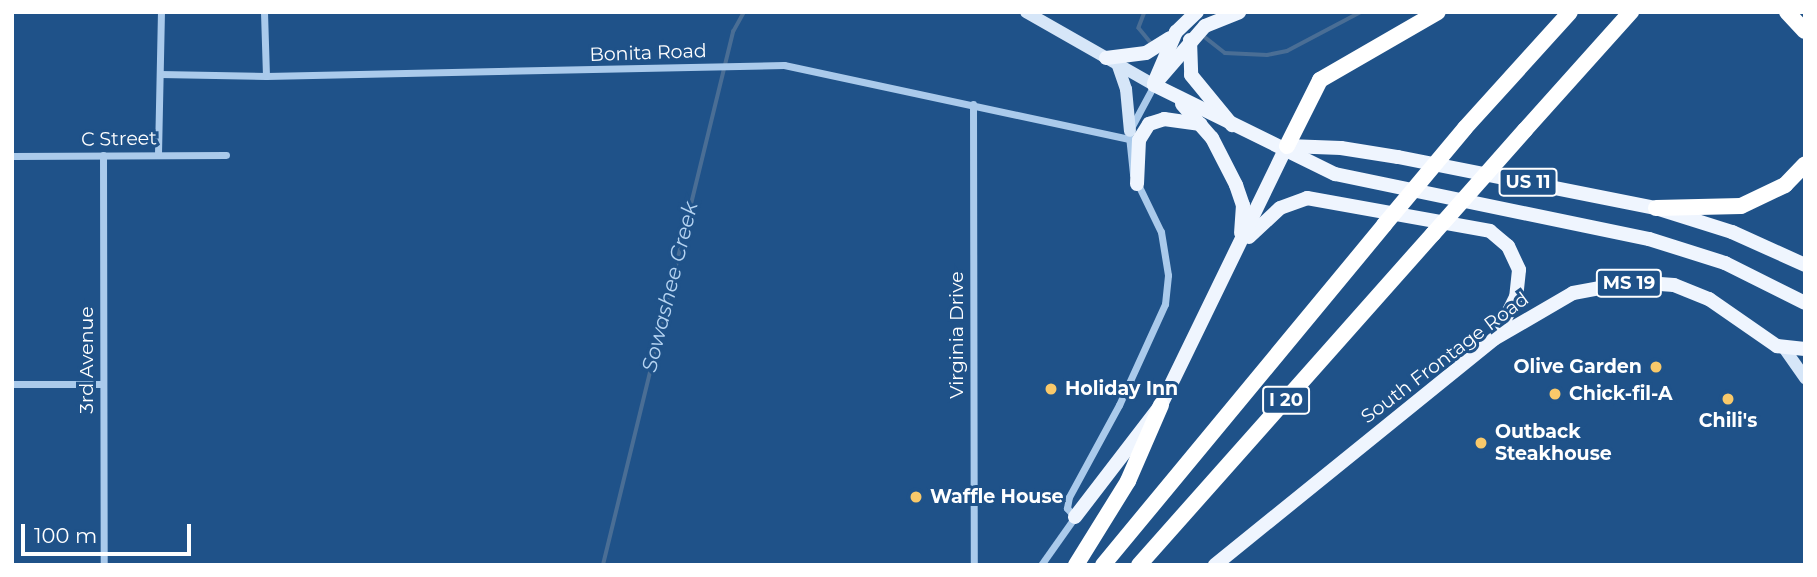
<!DOCTYPE html>
<style>
body{margin:0}
#map{position:relative;width:1817px;height:577px;overflow:hidden;background:#1f5289;font-family:Montserrat,sans-serif}
div>[style]{position:absolute}
.stream>*{height:3.5px;margin:-1.75px;padding:0 1.75px;transform-origin:1.75px;border-radius:1.75px;background:#4a6e95}
.street>*{height:7px;margin:-3.5px;padding:0 3.5px;transform-origin:3.5px;border-radius:3.5px;background:#aacaeb}
.secondary>*{height:12px;margin:-6px;padding:0 6px;transform-origin:6px;border-radius:6px;background:#d6e6f8}
.primary>*{height:14px;margin:-7px;padding:0 7px;transform-origin:7px;border-radius:7px;background:#eff5fe}
.highway>*{height:16px;margin:-8px;padding:0 8px;transform-origin:8px;border-radius:8px;background:#fff}
.highway-bridge>*{height:16px;margin:-8px;padding:0 8px;transform-origin:8px;border-radius:8px;background:#fff}
.dots>*{width:19px;height:19px;translate:-50% -50%;box-sizing:border-box;border:4px solid #1f5289;border-radius:50%}
span{translate:-50% -50%;white-space:nowrap;text-align:center;line-height:1.15;-webkit-text-stroke:6px #1f5289;paint-order:stroke}
.shield-label span{padding:2px 5px;background:#1f5289;border:2px solid;border-radius:5px;-webkit-text-stroke-width:0}
.shield-label{font-size:18px;color:#fff;font-weight:700}
.street-label{font-size:19px;color:#fff}
.poi-label{font-size:19px;color:#fff;font-weight:700}
.right{translate:-100% -50%;text-align:right}
.left{translate:0 -50%;text-align:left}
.water-label{font-size:21px;color:#b6d4f2;font-style:italic}
.frame{position:absolute;inset:0;border:14px solid #fff;pointer-events:none}
.scale{position:absolute;left:21px;top:524px;width:170px;height:32px;box-sizing:border-box;border:4px solid #fff;border-top:0;padding-left:9px;font-size:21px;line-height:24px;white-space:nowrap;color:#fff;-webkit-text-stroke:5px #1f5289;paint-order:stroke}
</style>
<div id="map">
<div class="stream">
<i style="left:1145px;top:12px;width:17px;rotate:111deg"></i>
<i style="left:1139px;top:28px;width:19px;rotate:51deg"></i>
<i style="left:1206px;top:38px;width:24px;rotate:38deg"></i>
<i style="left:1225px;top:53px;width:42px;rotate:2.7deg"></i>
<i style="left:1267px;top:55px;width:20px;rotate:-11deg"></i>
<i style="left:1287px;top:51px;width:84px;rotate:-27.8deg"></i>
<i style="left:603px;top:565px;width:549px;rotate:-76.29deg"></i>
<i style="left:733px;top:32px;width:23px;rotate:-61deg"></i>
</div>
<div class="street">
<i style="left:264px;top:12px;width:64px;rotate:88.2deg"></i>
<i style="left:160px;top:74px;width:106px;rotate:1.1deg"></i>
<i style="left:266px;top:76px;width:518px;rotate:-1.22deg"></i>
<i style="left:784px;top:65px;width:353px;rotate:12.1deg"></i>
<i style="left:973px;top:104px;width:461px;rotate:89.9deg"></i>
<i style="left:1132px;top:126px;width:47px;rotate:-61.8deg"></i>
<i style="left:158px;top:154px;width:142px;rotate:-88.8deg"></i>
<i style="left:103px;top:155px;width:410px;rotate:89.9deg"></i>
<i style="left:12px;top:156px;width:214px;rotate:-0.3deg"></i>
<i style="left:12px;top:384px;width:91px"></i>
<i style="left:1041px;top:565px;width:59px;rotate:-54.7deg"></i>
<i style="left:1075px;top:517px;width:12px;rotate:-132deg"></i>
<i style="left:1067px;top:508px;width:11px;rotate:-80deg"></i>
<i style="left:1069px;top:497px;width:105px;rotate:-61.5deg"></i>
<i style="left:1119px;top:405px;width:111px;rotate:-65.5deg"></i>
<i style="left:1165px;top:304px;width:29px;rotate:-84deg"></i>
<i style="left:1168px;top:275px;width:44px;rotate:-99.2deg"></i>
<i style="left:1161px;top:232px;width:64px;rotate:-115.8deg"></i>
<i style="left:1133px;top:174px;width:37px;rotate:-96deg"></i>
</div>
<div class="secondary">
<i style="left:1026px;top:12px;width:147px;rotate:29.7deg"></i>
<i style="left:1117px;top:63px;width:28px;rotate:71deg"></i>
<i style="left:1126px;top:89px;width:42px;rotate:84.6deg"></i>
<i style="left:1784px;top:348px;width:37px;rotate:55deg"></i>
</div>
<div class="primary">
<i style="left:1190px;top:40px;width:35px;rotate:88deg"></i>
<i style="left:1191px;top:75px;width:65px;rotate:50.6deg"></i>
<i style="left:1106px;top:58px;width:40px;rotate:-7.1deg"></i>
<i style="left:1146px;top:53px;width:28px;rotate:-32deg"></i>
<i style="left:1154px;top:83px;width:56px;rotate:-66.7deg"></i>
<i style="left:1176px;top:32px;width:29px;rotate:-44deg"></i>
<i style="left:1154px;top:85px;width:202px;rotate:26.2deg"></i>
<i style="left:1335px;top:174px;width:321px;rotate:11.7deg"></i>
<i style="left:1649px;top:239px;width:80px;rotate:17.5deg"></i>
<i style="left:1725px;top:263px;width:89px;rotate:26.6deg"></i>
<i style="left:1154px;top:85px;width:78px;rotate:-49.2deg"></i>
<i style="left:1205px;top:26px;width:37px;rotate:-22deg"></i>
<i style="left:1182px;top:104px;width:45px;rotate:48.6deg"></i>
<i style="left:1212px;top:138px;width:53px;rotate:62.9deg"></i>
<i style="left:1236px;top:185px;width:21px;rotate:71deg"></i>
<i style="left:1243px;top:205px;width:28px;rotate:94deg"></i>
<i style="left:1288px;top:146px;width:53px;rotate:2.2deg"></i>
<i style="left:1341px;top:148px;width:58px;rotate:9deg"></i>
<i style="left:1398px;top:157px;width:263px;rotate:11.2deg"></i>
<i style="left:1656px;top:208px;width:80px;rotate:17.5deg"></i>
<i style="left:1732px;top:232px;width:80px;rotate:24.3deg"></i>
<i style="left:1137px;top:184px;width:44px;rotate:-87.4deg"></i>
<i style="left:1139px;top:140px;width:19px;rotate:-58deg"></i>
<i style="left:1149px;top:124px;width:16px;rotate:-18deg"></i>
<i style="left:1164px;top:119px;width:37px;rotate:8deg"></i>
<i style="left:1249px;top:237px;width:42px;rotate:-43.1deg"></i>
<i style="left:1280px;top:208px;width:29px;rotate:-20deg"></i>
<i style="left:1307px;top:198px;width:186px;rotate:10.2deg"></i>
<i style="left:1490px;top:231px;width:23px;rotate:40deg"></i>
<i style="left:1508px;top:246px;width:26px;rotate:65deg"></i>
<i style="left:1519px;top:270px;width:27px;rotate:96deg"></i>
<i style="left:1516px;top:297px;width:42px;rotate:116.6deg"></i>
<i style="left:1075px;top:517px;width:141px;rotate:-52.5deg"></i>
<i style="left:1161px;top:405px;width:288px;rotate:-64.1deg"></i>
<i style="left:1215px;top:565px;width:359px;rotate:-39deg"></i>
<i style="left:1494px;top:339px;width:91px;rotate:-30.2deg"></i>
<i style="left:1573px;top:293px;width:61px;rotate:-10.4deg"></i>
<i style="left:1633px;top:282px;width:41px;rotate:4.2deg"></i>
<i style="left:1674px;top:285px;width:38px;rotate:22deg"></i>
<i style="left:1709px;top:299px;width:83px;rotate:34.7deg"></i>
<i style="left:1777px;top:346px;width:28px;rotate:6deg"></i>
</div>
<div class="highway">
<i style="left:1787px;top:12px;width:26px;rotate:47deg"></i>
<i style="left:1465px;top:128px;width:156px;rotate:-47.8deg"></i>
<i style="left:1525px;top:130px;width:159px;rotate:-48.1deg"></i>
<i style="left:1287px;top:146px;width:74px;rotate:-63.4deg"></i>
<i style="left:1320px;top:80px;width:136px;rotate:-30deg"></i>
<i style="left:1656px;top:208px;width:85px;rotate:-1.3deg"></i>
<i style="left:1741px;top:206px;width:49px;rotate:-25.5deg"></i>
<i style="left:1785px;top:185px;width:29px;rotate:-46deg"></i>
<i style="left:1076px;top:565px;width:99px;rotate:-58.2deg"></i>
<i style="left:1128px;top:481px;width:83px;rotate:-66.5deg"></i>
<i style="left:1103px;top:565px;width:441px;rotate:-50.4deg"></i>
<i style="left:1139px;top:565px;width:443px;rotate:-48.4deg"></i>
</div>
<div class="highway-bridge">
<i style="left:1384px;top:225px;width:126px;rotate:-50.1deg"></i>
<i style="left:1433px;top:234px;width:139px;rotate:-48.5deg"></i>
</div>
<div class="dots">
<i style="left:1656px;top:367px;background:#f9c96a"></i>
<i style="left:1051px;top:389px;background:#f9c96a"></i>
<i style="left:1555px;top:394px;background:#f9c96a"></i>
<i style="left:1728px;top:399px;background:#f9c96a"></i>
<i style="left:1481px;top:443px;background:#f9c96a"></i>
<i style="left:916px;top:497px;background:#f9c96a"></i>
</div>
<div class="shield-label">
<span style="left:1528px;top:182px">US 11</span>
<span style="left:1629px;top:283px">MS 19</span>
<span style="left:1286px;top:400px">I 20</span>
</div>
<div class="street-label">
<span style="left:648px;top:53px;rotate:-2deg">Bonita Road</span>
<span style="left:119px;top:139px;rotate:-1deg">C Street</span>
<span style="left:957px;top:335px;rotate:-90deg">Virginia Drive</span>
<span style="left:1445px;top:358px;rotate:-37deg">South Frontage Road</span>
<span style="left:87px;top:360px;rotate:-90deg">3rd Avenue</span>
</div>
<div class="poi-label">
<span class="right" style="left:1642px;top:367px">Olive Garden</span>
<span class="left" style="left:1065px;top:389px">Holiday Inn</span>
<span class="left" style="left:1569px;top:394px">Chick-fil-A</span>
<span style="left:1728px;top:421px">Chili's</span>
<span class="left" style="left:1495px;top:443px">Outback<br>Steakhouse</span>
<span class="left" style="left:930px;top:497px">Waffle House</span>
</div>
<div class="water-label">
<span style="left:670px;top:287px;rotate:-76deg">Sowashee Creek</span>
</div>
<div class="frame"></div>
<div class="scale">100 m</div>
</div>
